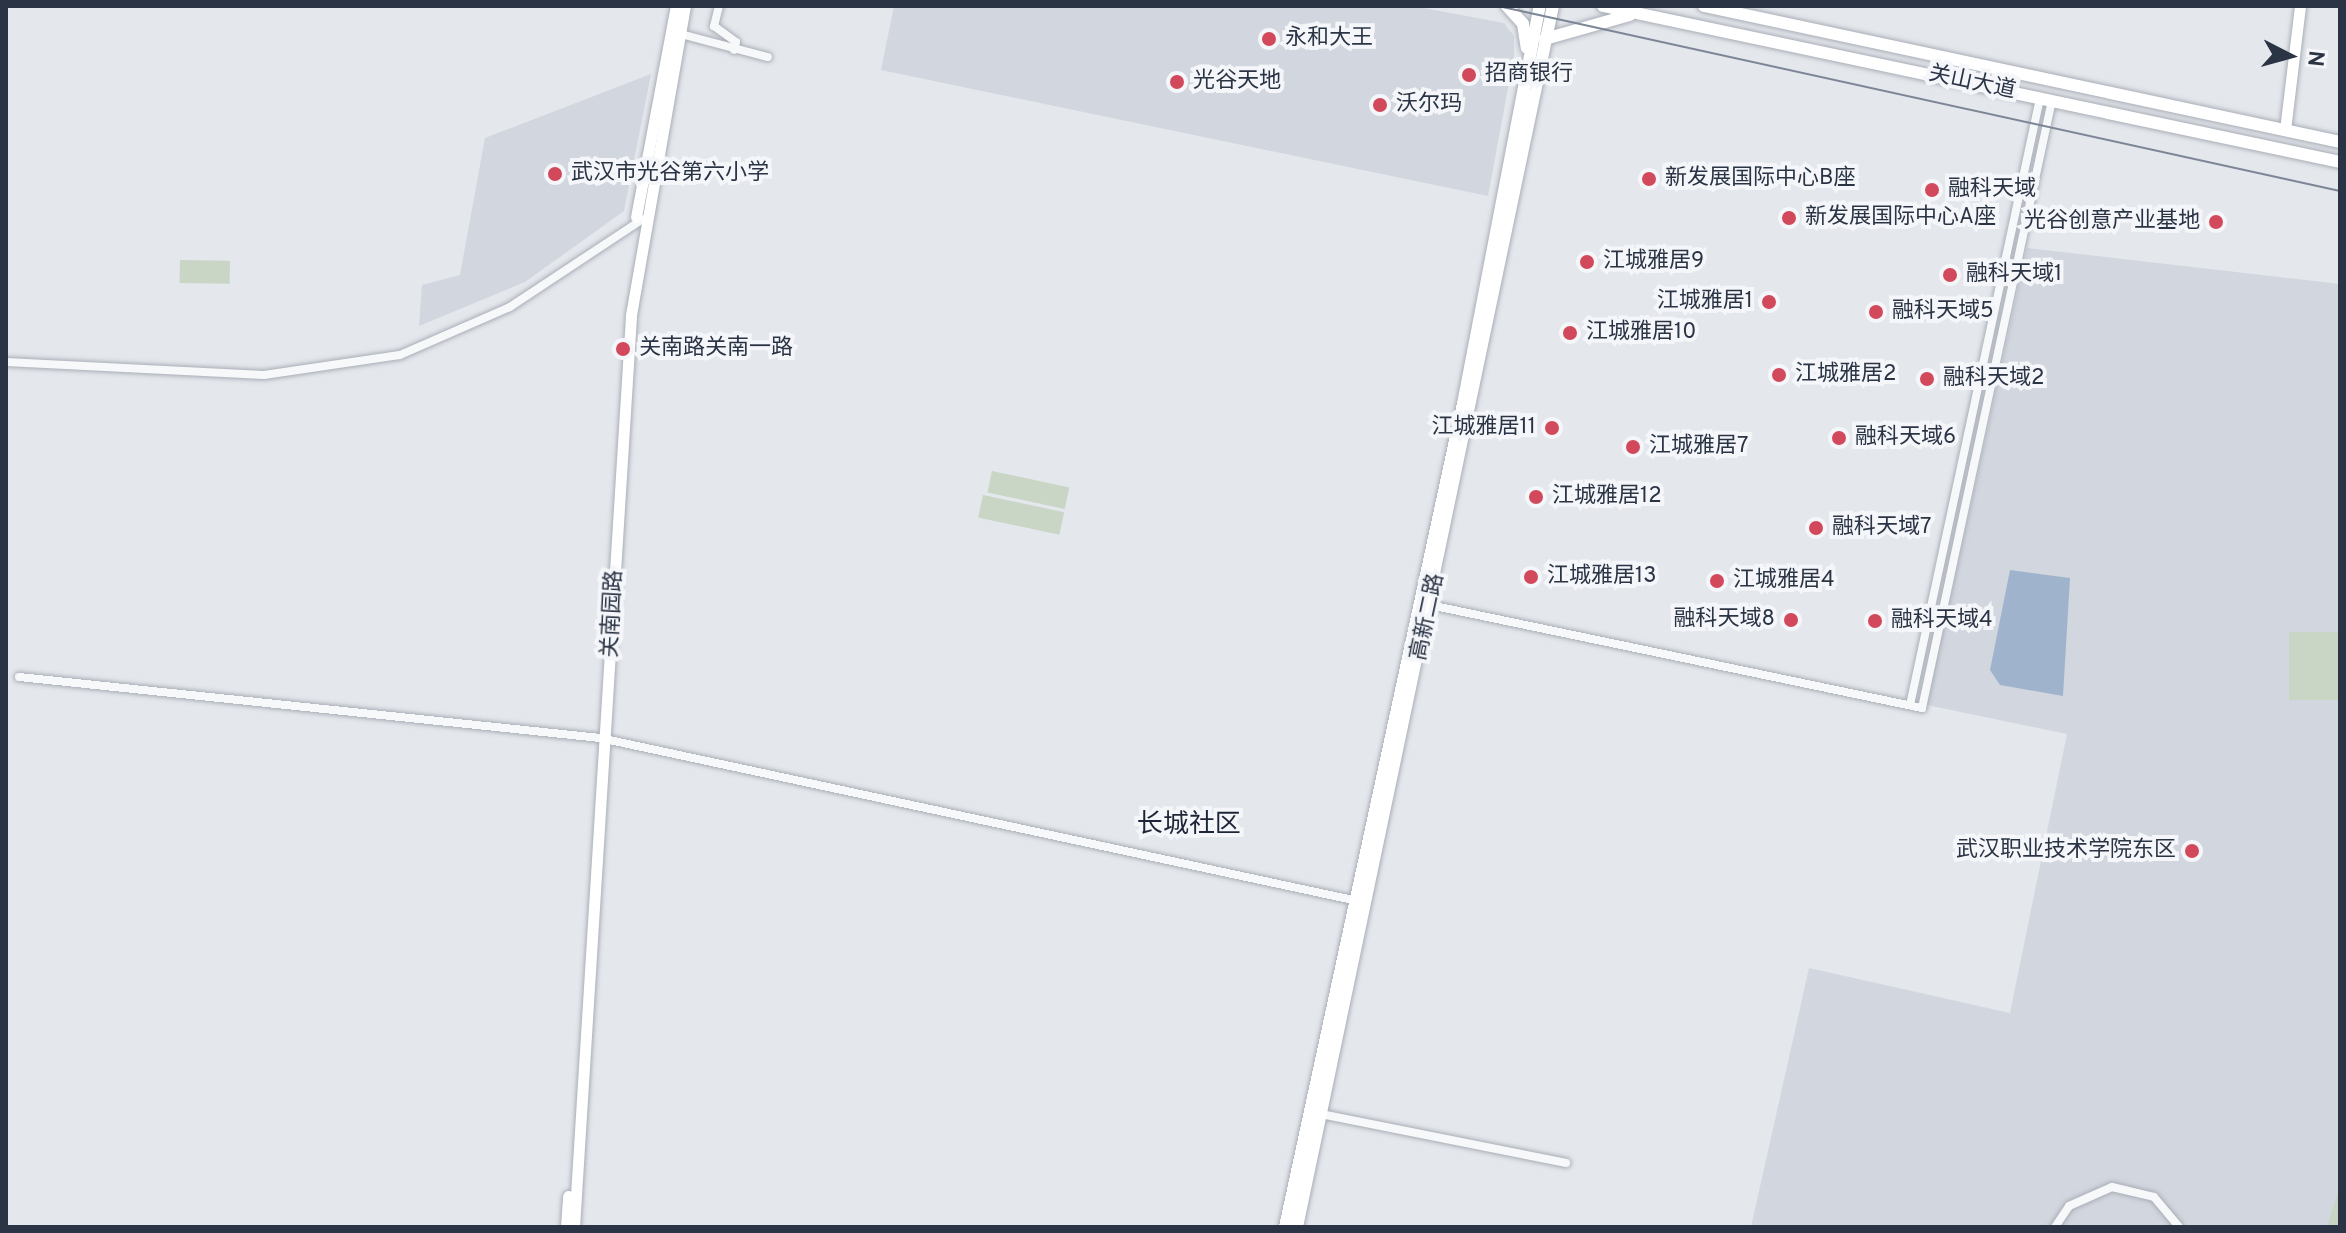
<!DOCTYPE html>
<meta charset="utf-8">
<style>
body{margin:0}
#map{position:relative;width:2346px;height:1233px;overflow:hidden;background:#e4e7ec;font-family:Overpass,"Noto Sans SC",sans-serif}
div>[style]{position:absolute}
.built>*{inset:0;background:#d2d6de}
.green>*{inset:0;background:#c9d6c5;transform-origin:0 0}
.water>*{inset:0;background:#9fb4cc}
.roads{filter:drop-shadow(0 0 2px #a9aeb7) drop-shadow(0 0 2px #a9aeb7)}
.minor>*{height:8px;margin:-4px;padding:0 4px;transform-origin:4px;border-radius:4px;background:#f7f8fa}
.secondary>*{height:11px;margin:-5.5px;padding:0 5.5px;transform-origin:5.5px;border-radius:5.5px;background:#fff}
.primary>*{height:12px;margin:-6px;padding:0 6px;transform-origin:6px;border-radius:6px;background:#fff}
.tram>*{height:2px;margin:-1px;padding:0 1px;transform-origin:1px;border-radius:1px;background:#7d8696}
.dots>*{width:22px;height:22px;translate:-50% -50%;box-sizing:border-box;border:4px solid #f4f6f9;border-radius:50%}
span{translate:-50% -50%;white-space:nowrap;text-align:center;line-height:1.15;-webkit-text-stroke:8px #f4f6f9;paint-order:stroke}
.poi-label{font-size:22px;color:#2b3445}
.left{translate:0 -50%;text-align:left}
.right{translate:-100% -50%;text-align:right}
.street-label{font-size:22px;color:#2b3445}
.quarter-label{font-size:26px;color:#1d2536}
.frame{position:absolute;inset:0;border:8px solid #2b3445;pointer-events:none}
.north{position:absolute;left:2250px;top:16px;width:80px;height:80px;-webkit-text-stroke:6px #f4f6f9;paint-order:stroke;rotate:96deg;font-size:22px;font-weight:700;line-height:32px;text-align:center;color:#2b3445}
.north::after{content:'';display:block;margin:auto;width:28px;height:36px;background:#2b3445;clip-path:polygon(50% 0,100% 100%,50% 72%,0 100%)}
</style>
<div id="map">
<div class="built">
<i style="clip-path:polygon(894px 6px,1413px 6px,1504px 23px,1514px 36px,1514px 56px,1488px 196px,881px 70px)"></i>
<i style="clip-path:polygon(651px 74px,624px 211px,525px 282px,419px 326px,422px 285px,460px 275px,485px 138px)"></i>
<i style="clip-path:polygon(2027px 248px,2340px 284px,2340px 1227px,1751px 1227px,1809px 968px,2010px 1013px,2067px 734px,1927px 705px)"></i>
</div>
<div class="green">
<i style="left:180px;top:260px;width:50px;height:23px;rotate:1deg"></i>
<i style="left:992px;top:471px;width:79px;height:22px;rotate:12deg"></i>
<i style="left:983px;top:495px;width:83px;height:23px;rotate:12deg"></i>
<i style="left:2340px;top:632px;width:68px;height:51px;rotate:90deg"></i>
<i style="clip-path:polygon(2340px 1185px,2340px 1227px,2327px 1227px)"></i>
</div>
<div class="water">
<i style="clip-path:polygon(2010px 570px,2070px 578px,2063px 696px,2000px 685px,1990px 670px)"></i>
</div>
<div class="roads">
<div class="minor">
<i style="left:719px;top:6px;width:21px;rotate:104deg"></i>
<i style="left:714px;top:26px;width:27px;rotate:36deg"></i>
<i style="left:736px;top:42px;width:8px;rotate:104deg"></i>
<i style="left:677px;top:33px;width:94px;rotate:14.8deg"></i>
<i style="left:6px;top:362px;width:258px;rotate:2.9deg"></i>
<i style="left:264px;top:375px;width:137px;rotate:-8.4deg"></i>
<i style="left:400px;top:355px;width:120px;rotate:-23.6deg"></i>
<i style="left:510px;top:307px;width:159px;rotate:-33.5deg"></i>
<i style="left:1425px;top:604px;width:508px;rotate:11.82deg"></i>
<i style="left:1922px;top:708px;width:622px;rotate:-77.93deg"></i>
<i style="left:19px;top:677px;width:584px;rotate:5.99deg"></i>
<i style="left:600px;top:738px;width:775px;rotate:12.14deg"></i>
<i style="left:1910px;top:705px;width:621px;rotate:-77.91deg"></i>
<i style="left:1321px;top:1114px;width:250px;rotate:11.3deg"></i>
<i style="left:2055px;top:1227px;width:25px;rotate:-56deg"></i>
<i style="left:2069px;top:1206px;width:47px;rotate:-23.8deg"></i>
<i style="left:2112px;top:1187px;width:43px;rotate:13.4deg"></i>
<i style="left:2154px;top:1197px;width:39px;rotate:50deg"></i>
</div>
<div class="secondary">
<i style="left:2285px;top:130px;width:125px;rotate:-83.1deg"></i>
<i style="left:636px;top:217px;width:215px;rotate:-79.3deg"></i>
<i style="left:566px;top:1227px;width:31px;rotate:-86deg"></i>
<i style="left:574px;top:1227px;width:914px;rotate:-86.42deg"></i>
<i style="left:631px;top:315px;width:314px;rotate:-80.1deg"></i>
</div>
<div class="primary">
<i style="left:1507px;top:6px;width:24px;rotate:48deg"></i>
<i style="left:1523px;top:24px;width:24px;rotate:81deg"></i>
<i style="left:1603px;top:6px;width:753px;rotate:11.95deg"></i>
<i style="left:1704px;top:6px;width:650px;rotate:12.07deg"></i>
<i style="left:1545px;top:39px;width:88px;rotate:-15.8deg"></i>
<i style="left:1285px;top:1227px;width:842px;rotate:-77.8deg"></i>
<i style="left:1463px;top:404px;width:405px;rotate:-79.1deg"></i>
<i style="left:1297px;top:1227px;width:1248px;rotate:-78.16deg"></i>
</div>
</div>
<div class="tram">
<i style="left:1498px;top:6px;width:862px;rotate:12.39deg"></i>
</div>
<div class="dots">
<i style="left:1269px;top:39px;background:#d1495b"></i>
<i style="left:1469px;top:75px;background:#d1495b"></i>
<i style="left:1177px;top:82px;background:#d1495b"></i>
<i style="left:1380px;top:105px;background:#d1495b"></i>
<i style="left:555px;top:174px;background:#d1495b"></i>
<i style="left:1649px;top:179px;background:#d1495b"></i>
<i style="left:1932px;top:190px;background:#d1495b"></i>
<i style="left:1789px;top:218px;background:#d1495b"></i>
<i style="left:2216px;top:222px;background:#d1495b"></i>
<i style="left:1587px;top:262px;background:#d1495b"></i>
<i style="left:1950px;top:275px;background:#d1495b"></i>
<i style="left:1769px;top:302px;background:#d1495b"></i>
<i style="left:1876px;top:312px;background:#d1495b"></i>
<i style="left:1570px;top:333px;background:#d1495b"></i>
<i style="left:623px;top:349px;background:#d1495b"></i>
<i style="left:1779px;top:375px;background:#d1495b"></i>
<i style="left:1927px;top:379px;background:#d1495b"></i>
<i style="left:1552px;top:428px;background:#d1495b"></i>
<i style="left:1839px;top:438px;background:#d1495b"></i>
<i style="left:1633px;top:447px;background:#d1495b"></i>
<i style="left:1536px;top:497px;background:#d1495b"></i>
<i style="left:1816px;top:528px;background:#d1495b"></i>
<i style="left:1531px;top:577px;background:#d1495b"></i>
<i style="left:1717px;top:581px;background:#d1495b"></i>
<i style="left:1791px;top:620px;background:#d1495b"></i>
<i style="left:1875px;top:621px;background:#d1495b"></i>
<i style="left:2192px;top:851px;background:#d1495b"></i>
</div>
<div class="poi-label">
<span class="left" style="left:1285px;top:39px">永和大王</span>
<span class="left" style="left:1485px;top:75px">招商银行</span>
<span class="left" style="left:1193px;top:82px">光谷天地</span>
<span class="left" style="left:1396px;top:105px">沃尔玛</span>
<span class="left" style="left:571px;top:174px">武汉市光谷第六小学</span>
<span class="left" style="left:1665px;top:179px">新发展国际中心B座</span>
<span class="left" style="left:1948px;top:190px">融科天域</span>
<span class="left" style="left:1805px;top:218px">新发展国际中心A座</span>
<span class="right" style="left:2200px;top:222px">光谷创意产业基地</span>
<span class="left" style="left:1603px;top:262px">江城雅居9</span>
<span class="left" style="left:1966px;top:275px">融科天域1</span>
<span class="right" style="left:1753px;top:302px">江城雅居1</span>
<span class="left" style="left:1892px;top:312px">融科天域5</span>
<span class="left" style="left:1586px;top:333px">江城雅居10</span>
<span class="left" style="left:639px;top:349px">关南路关南一路</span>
<span class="left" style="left:1795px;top:375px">江城雅居2</span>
<span class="left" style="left:1943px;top:379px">融科天域2</span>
<span class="right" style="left:1536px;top:428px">江城雅居11</span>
<span class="left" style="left:1855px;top:438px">融科天域6</span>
<span class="left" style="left:1649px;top:447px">江城雅居7</span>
<span class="left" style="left:1552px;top:497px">江城雅居12</span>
<span class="left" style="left:1832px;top:528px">融科天域7</span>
<span class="left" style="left:1547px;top:577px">江城雅居13</span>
<span class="left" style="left:1733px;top:581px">江城雅居4</span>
<span class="right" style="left:1775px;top:620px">融科天域8</span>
<span class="left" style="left:1891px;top:621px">融科天域4</span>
<span class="right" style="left:2176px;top:851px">武汉职业技术学院东区</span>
</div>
<div class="street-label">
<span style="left:1972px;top:83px;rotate:12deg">关山大道</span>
<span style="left:613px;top:614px;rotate:-87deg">关南园路</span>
<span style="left:1428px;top:617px;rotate:-78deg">高新二路</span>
</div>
<div class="quarter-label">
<span style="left:1189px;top:826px">长城社区</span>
</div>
<div class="frame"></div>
<div class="north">N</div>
</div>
